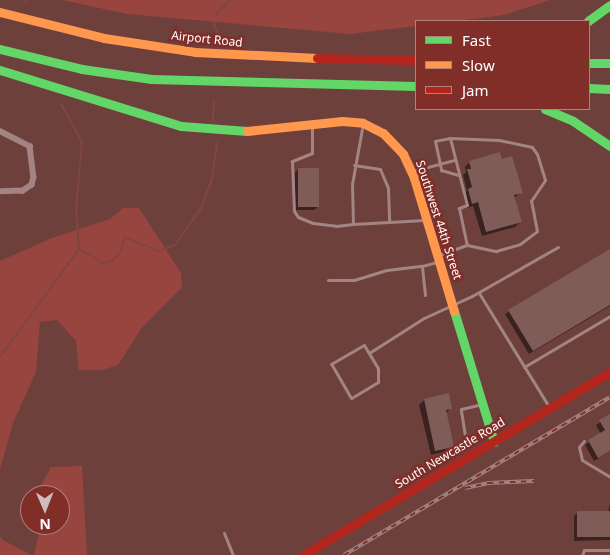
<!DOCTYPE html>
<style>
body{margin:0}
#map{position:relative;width:610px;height:555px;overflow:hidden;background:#6d403c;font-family:"Noto Sans",sans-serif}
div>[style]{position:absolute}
.green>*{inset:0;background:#98443f}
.shadow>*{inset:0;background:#0007}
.stream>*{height:2px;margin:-1px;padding:0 1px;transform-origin:1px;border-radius:1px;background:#814641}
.building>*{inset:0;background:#805c59;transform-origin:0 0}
.lane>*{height:3px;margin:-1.5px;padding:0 1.5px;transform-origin:1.5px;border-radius:1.5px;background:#a38482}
.street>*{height:5.5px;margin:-2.75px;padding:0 2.75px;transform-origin:2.75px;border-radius:2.75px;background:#a38482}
.fast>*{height:9px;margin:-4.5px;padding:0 4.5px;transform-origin:4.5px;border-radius:4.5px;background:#63d668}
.slow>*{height:9px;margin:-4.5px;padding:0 4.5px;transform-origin:4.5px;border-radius:4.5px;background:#ff974d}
.jam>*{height:9px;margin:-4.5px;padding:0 4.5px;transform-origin:4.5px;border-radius:4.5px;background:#b3261e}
.rail>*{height:4px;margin-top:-2px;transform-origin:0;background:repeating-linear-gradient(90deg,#812e28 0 5.5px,#a38582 0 11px);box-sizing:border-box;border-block:1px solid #a38582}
span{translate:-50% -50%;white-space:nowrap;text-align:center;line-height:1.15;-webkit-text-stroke:5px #812e28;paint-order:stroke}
.street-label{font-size:12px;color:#fff}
.legend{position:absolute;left:415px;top:20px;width:175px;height:90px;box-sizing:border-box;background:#812e28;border:1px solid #b3827e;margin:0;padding:6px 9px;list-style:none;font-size:15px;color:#fff}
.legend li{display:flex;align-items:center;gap:10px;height:25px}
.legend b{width:25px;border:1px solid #b3827e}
.north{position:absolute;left:20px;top:485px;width:50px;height:50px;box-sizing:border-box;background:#812e28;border:1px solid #b3827e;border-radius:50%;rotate:179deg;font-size:14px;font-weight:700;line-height:20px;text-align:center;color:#fff}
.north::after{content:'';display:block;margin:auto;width:18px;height:22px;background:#ccbcbb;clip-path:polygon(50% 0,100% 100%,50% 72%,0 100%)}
</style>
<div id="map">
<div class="green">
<i style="clip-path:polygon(62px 0,550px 0,504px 15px,456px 21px,416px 21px,416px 26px,350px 34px,127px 14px)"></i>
<i style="clip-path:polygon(123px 208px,139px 208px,181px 273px,182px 287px,141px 329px,118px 365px,102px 370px,79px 370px,76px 341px,57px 320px,40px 322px,36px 372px,13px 423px,0 470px,0 261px,52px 238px,110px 219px)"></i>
<i style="clip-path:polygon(82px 466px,87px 555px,34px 555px,41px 525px,60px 525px,60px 495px,42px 495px,42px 484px,51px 467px)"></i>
<i style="clip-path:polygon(0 536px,3px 540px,31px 555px,0 555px)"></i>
</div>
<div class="shadow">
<i style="clip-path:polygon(502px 161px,521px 192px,514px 198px,520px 222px,515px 227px,482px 236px,473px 206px,467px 208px,463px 195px,467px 191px,463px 175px,466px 172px,465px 167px,470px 162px)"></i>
<i style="clip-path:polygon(298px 169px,318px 207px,314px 210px,295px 210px,295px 173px)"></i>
<i style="clip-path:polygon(610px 253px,610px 306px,529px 354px,505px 314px)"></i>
<i style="clip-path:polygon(424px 400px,451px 408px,445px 414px,452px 446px,447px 451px,431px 455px,419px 405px)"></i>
<i style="clip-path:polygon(610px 416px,610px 451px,594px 461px,585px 445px,601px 434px,596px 425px)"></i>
<i style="clip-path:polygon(610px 503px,610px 540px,574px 541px,574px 516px,577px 513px,608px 512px)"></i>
</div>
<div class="stream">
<i style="left:25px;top:0;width:2px;rotate:63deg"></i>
<i style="left:215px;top:16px;width:22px;rotate:-47deg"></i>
<i style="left:213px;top:22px;width:12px;rotate:66deg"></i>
<i style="left:218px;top:33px;width:8px;rotate:113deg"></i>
<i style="left:213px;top:121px;width:20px;rotate:-87deg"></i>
<i style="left:80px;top:249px;width:26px;rotate:32deg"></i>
<i style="left:102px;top:263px;width:10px;rotate:-11deg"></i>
<i style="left:112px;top:261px;width:11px;rotate:-45deg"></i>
<i style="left:120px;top:253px;width:17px;rotate:-73deg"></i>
<i style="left:125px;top:237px;width:36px;rotate:23deg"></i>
<i style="left:158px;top:251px;width:18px;rotate:-19deg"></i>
<i style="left:175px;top:245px;width:45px;rotate:-54.9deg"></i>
<i style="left:201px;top:208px;width:31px;rotate:-69deg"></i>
<i style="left:212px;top:179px;width:36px;rotate:-82deg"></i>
<i style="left:0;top:357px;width:134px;rotate:-53.8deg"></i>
<i style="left:79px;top:249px;width:39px;rotate:-94deg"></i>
<i style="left:76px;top:210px;width:68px;rotate:-85deg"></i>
<i style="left:82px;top:142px;width:43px;rotate:-118.9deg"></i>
</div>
<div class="building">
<i style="clip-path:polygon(500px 152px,502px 159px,512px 156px,523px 193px,514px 195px,522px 222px,486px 232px,478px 202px,472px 204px,468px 189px,472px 187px,467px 169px,471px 169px,469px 161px)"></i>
<i style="left:298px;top:168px;width:21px;height:39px"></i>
<i style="clip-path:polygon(610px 249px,610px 305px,533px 351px,508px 310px)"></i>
<i style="clip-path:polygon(449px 393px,452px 409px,446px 410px,454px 447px,435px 451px,424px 399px)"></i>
<i style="clip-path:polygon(610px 414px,610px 451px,598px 458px,588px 440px,605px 430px,599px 420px)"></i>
<i style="left:610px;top:511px;width:26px;height:33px;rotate:90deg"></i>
</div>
<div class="lane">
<i style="left:363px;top:123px;width:62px;rotate:100.2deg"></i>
<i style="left:352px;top:184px;width:40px;rotate:88.6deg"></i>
<i style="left:353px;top:224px;width:72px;rotate:-3.2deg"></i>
<i style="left:312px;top:127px;width:26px;rotate:90deg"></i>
<i style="left:312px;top:153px;width:22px;rotate:158deg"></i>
<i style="left:292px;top:161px;width:50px;rotate:87.7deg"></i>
<i style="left:294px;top:211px;width:7px;rotate:56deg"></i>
<i style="left:298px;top:217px;width:16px;rotate:22deg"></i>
<i style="left:313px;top:223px;width:23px;rotate:7deg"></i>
<i style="left:336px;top:226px;width:17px;rotate:-7deg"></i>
<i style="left:450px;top:138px;width:69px;rotate:75.8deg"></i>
<i style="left:467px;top:205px;width:9px;rotate:159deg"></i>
<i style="left:459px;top:208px;width:38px;rotate:78deg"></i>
<i style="left:354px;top:165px;width:26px;rotate:9deg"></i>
<i style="left:380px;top:169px;width:21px;rotate:67deg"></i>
<i style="left:388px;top:188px;width:34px;rotate:88deg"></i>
<i style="left:413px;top:171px;width:42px;rotate:-15deg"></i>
<i style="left:439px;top:255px;width:30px;rotate:-20deg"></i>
<i style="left:467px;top:245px;width:30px;rotate:12deg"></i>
<i style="left:496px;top:251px;width:25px;rotate:-16deg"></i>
<i style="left:520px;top:244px;width:21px;rotate:-37deg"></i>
<i style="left:537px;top:231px;width:31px;rotate:-101deg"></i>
<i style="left:531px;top:201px;width:25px;rotate:-56deg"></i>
<i style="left:545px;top:180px;width:27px;rotate:-107deg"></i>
<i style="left:537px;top:154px;width:9px;rotate:-126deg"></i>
<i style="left:532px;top:147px;width:34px;rotate:-168deg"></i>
<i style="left:499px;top:140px;width:49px;rotate:-177.7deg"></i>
<i style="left:450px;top:138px;width:15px;rotate:169deg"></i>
<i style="left:435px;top:141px;width:30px;rotate:78deg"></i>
<i style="left:441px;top:170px;width:18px;rotate:16deg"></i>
<i style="left:328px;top:280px;width:26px"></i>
<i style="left:354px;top:280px;width:34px;rotate:-17deg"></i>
<i style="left:387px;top:270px;width:35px;rotate:-7deg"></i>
<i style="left:479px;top:293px;width:134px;rotate:58.4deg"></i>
<i style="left:425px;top:295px;width:29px;rotate:-96deg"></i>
<i style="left:422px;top:266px;width:16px;rotate:-15deg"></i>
<i style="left:364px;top:345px;width:27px;rotate:59deg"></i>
<i style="left:378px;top:368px;width:14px;rotate:90deg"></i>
<i style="left:378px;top:382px;width:31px;rotate:149deg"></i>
<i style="left:351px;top:398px;width:39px;rotate:-120deg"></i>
<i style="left:331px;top:364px;width:38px;rotate:-30deg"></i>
<i style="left:369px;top:353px;width:65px;rotate:-32.5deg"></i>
<i style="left:424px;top:318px;width:53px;rotate:-24.6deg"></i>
<i style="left:472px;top:296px;width:99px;rotate:-29.7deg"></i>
<i style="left:524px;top:367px;width:100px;rotate:-30.7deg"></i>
<i style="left:584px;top:441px;width:8px;rotate:130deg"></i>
<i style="left:579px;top:447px;width:13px;rotate:77deg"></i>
<i style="left:582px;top:460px;width:33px;rotate:31deg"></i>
<i style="left:466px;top:442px;width:33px;rotate:-99deg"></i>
<i style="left:461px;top:409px;width:22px;rotate:-13deg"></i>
<i style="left:224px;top:533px;width:24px;rotate:68deg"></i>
<i style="left:582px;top:555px;width:5px;rotate:-68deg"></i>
<i style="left:584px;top:550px;width:26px"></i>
</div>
<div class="street">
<i style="left:0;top:131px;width:34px;rotate:27deg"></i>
<i style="left:30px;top:146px;width:31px;rotate:83deg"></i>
<i style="left:34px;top:177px;width:8px;rotate:104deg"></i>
<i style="left:32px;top:185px;width:11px;rotate:146deg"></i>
<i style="left:23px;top:191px;width:23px;rotate:178deg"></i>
</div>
<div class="fast">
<i style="left:588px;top:21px;width:27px;rotate:-36deg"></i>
<i style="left:0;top:49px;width:84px;rotate:13.7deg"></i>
<i style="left:82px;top:69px;width:70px;rotate:8.2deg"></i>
<i style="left:151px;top:79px;width:265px;rotate:1.5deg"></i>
<i style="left:589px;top:63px;width:21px"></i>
<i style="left:0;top:70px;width:189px;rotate:17.2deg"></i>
<i style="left:181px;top:126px;width:66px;rotate:4.3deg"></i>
<i style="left:589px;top:88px;width:21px;rotate:3deg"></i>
<i style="left:545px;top:109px;width:30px;rotate:23deg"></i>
<i style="left:573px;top:121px;width:45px;rotate:34deg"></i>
<i style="left:454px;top:311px;width:137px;rotate:73deg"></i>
</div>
<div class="slow">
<i style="left:0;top:12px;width:107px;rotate:14deg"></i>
<i style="left:104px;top:38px;width:92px;rotate:8.7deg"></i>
<i style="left:195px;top:52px;width:122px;rotate:2.8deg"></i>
<i style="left:247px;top:131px;width:96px;rotate:-6deg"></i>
<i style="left:342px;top:121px;width:21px;rotate:5deg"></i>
<i style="left:363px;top:123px;width:22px;rotate:27deg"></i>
<i style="left:383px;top:133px;width:29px;rotate:46deg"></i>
<i style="left:403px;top:154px;width:26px;rotate:65deg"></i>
<i style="left:414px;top:178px;width:139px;rotate:73.3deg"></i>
</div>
<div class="jam">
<i style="left:317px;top:58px;width:99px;rotate:1.2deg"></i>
<i style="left:303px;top:555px;width:357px;rotate:-30.8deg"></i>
</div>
<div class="rail">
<i style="left:465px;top:488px;width:24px;rotate:-12deg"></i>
<i style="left:488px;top:483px;width:46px;rotate:-2.5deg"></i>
<i style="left:344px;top:555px;width:309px;rotate:-30.7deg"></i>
</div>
<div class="street-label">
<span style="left:207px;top:39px;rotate:6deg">Airport Road</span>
<span style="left:439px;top:220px;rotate:72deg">Southwest 44th Street</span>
<span style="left:450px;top:453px;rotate:-31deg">South Newcastle Road</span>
</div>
<ul class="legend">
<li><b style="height:6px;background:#63d668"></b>Fast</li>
<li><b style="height:6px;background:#ff974d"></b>Slow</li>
<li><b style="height:6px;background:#b3261e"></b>Jam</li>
</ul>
<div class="north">N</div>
</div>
